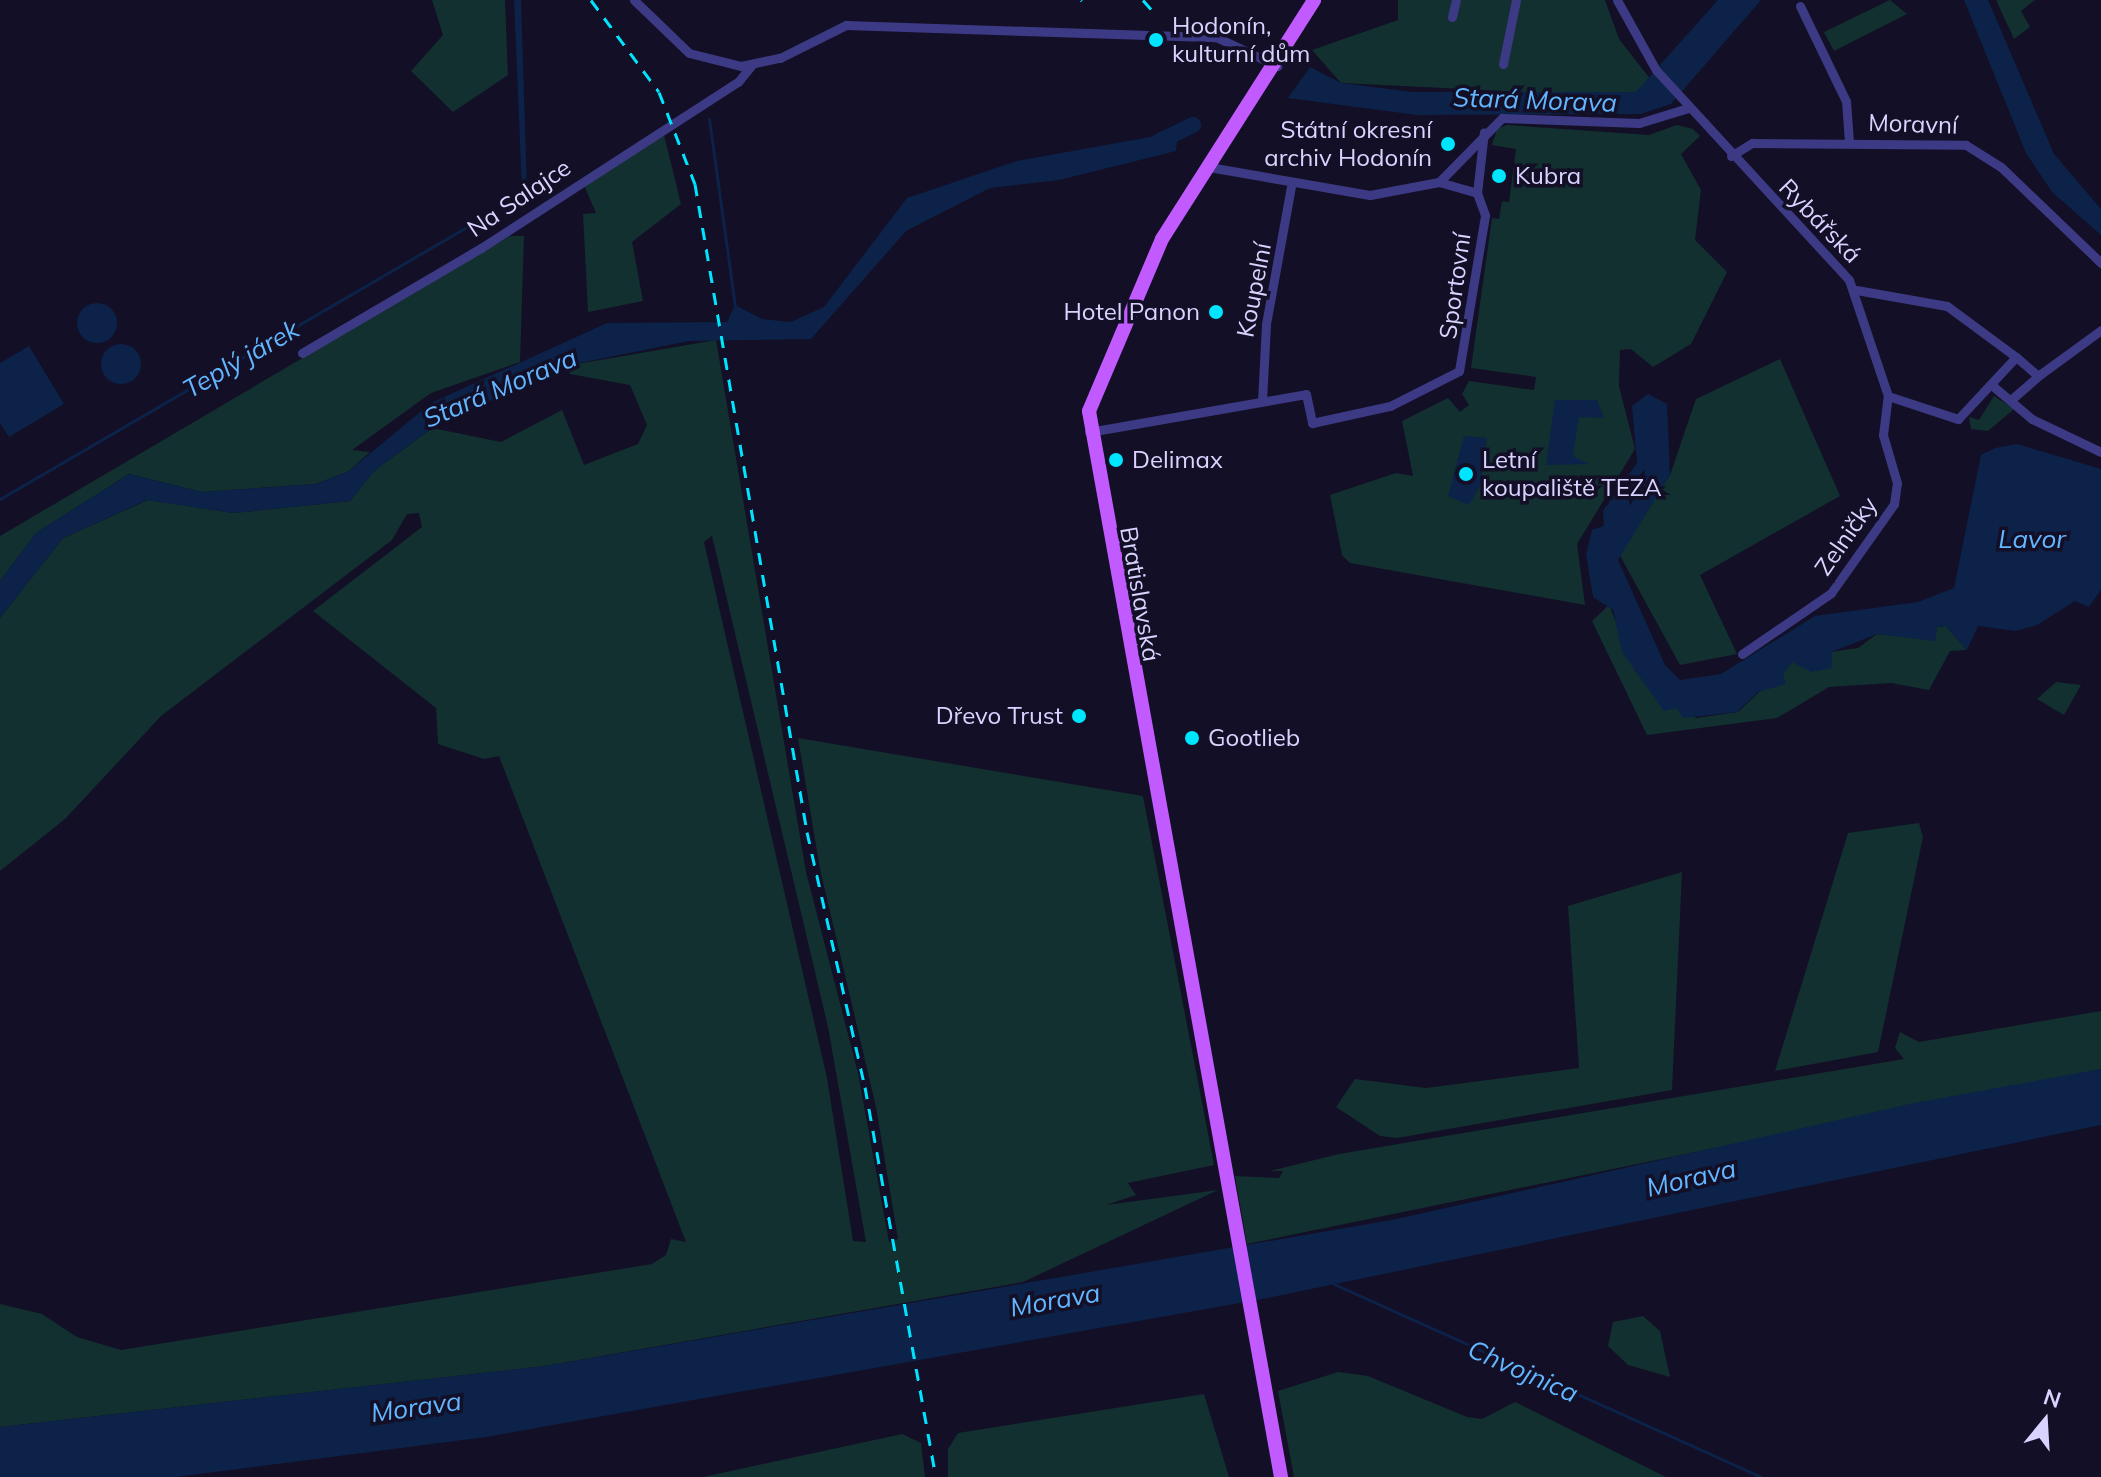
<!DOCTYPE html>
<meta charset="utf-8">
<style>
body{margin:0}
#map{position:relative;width:2101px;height:1477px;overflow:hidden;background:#130f26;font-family:Mulish,sans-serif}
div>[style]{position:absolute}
.green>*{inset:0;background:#12302f}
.water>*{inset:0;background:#0c2248}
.round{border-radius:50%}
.stream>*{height:3px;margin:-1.5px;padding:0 1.5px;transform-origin:1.5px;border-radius:1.5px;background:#0c2248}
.river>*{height:16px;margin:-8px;padding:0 8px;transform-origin:8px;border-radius:8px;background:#0c2248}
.street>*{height:9px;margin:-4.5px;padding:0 4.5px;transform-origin:4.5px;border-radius:4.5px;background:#3d3a85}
.primary>*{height:14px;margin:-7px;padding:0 7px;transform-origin:7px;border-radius:7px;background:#c25bff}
.rail>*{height:3px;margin-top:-1.5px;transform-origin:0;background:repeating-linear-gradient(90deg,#00e5ff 0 12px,transparent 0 22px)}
.dots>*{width:22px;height:22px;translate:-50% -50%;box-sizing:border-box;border:4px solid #130f26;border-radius:50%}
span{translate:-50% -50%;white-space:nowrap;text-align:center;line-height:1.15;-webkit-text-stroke:7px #130f26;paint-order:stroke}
.poi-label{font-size:24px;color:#d9d4ff}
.left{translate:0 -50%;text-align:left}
.right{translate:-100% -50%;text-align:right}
.street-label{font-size:24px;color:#d9d4ff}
.water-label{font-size:26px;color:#62b6ff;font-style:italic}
.north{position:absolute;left:2005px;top:1381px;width:80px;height:80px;-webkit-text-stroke:6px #130f26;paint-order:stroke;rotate:18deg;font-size:22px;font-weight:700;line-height:32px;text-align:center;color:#d9d4ff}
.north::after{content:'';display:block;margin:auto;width:28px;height:36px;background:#d9d4ff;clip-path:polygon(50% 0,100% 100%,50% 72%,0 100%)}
</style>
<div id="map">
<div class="green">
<i style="clip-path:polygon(432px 0,505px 0,508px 75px,453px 112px,411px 71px,443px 35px)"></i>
<i style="clip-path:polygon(1398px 0,1605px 0,1619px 39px,1651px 80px,1636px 92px,1585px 95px,1341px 83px,1312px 50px,1398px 20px)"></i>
<i style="clip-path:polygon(1890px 0,1907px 14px,1834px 51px,1824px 32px)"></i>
<i style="clip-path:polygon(1996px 0,2035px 0,2021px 11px,2030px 27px,2014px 39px)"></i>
<i style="clip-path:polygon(1507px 125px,1649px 135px,1677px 125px,1693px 129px,1700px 136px,1681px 154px,1701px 190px,1695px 240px,1727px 272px,1691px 344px,1653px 367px,1631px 349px,1620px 350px,1619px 386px,1635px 449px,1577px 544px,1585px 605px,1350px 563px,1342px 555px,1330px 495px,1396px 473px,1413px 476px,1402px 421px,1448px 398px,1460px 412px,1469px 405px,1462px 394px,1469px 381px,1534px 390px,1536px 377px,1471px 368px,1492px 218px,1499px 219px,1502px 201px,1509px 202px,1516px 149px,1492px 145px,1497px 129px)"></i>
<i style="clip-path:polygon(664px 135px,681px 204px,632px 242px,643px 301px,588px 312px,583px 214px,596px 213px,584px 185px)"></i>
<i style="clip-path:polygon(510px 236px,524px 236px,520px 362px,431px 393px,352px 450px,370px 452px,349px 471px,316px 484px,202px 492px,129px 474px,36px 533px,0 581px,0 536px)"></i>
<i style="clip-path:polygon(evenodd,716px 340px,806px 872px,858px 1073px,889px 1242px,898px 1239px,876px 1107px,820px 869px,798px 738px,1143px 796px,1214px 1165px,1128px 1183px,1136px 1195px,1106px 1205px,1218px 1190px,1023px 1282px,545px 1366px,0 1427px,0 1304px,42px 1314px,77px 1337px,121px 1350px,652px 1264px,666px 1255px,671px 1239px,686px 1242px,499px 756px,484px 759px,438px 744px,436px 708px,313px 611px,422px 527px,419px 513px,407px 514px,392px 540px,161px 716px,65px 819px,0 871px,0 618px,63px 538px,148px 500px,233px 513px,350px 501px,374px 471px,432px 428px,501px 442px,562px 410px,584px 465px,638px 444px,647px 425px,630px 385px,570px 374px,565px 366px,716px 340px,712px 536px,828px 1027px,866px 1242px,853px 1241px,827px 1078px,704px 542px,712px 536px)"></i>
<i style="clip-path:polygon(1780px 359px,1840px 496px,1700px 575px,1737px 654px,1680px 665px,1618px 552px,1670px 475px,1696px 399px)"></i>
<i style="clip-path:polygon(1994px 396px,2014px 409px,1988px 431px,1971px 429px,1969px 417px,1979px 420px)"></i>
<i style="clip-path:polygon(1609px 605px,1635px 671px,1696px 718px,1738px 712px,1792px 661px,1832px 668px,1831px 652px,1858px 648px,1877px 634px,1935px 640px,1937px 627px,1946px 626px,1967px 650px,1950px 651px,1929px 690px,1891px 683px,1829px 687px,1777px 718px,1647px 735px,1592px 621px)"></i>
<i style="clip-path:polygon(2056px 682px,2081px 685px,2064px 715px,2037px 699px)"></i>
<i style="clip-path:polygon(1919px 823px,1923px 837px,1878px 1052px,1775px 1071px,1848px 833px)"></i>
<i style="clip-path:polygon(1682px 872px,1672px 1090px,1397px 1138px,1380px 1136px,1336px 1107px,1355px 1079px,1426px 1088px,1579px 1068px,1568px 906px)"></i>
<i style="clip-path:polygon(2101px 1011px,2101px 1069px,1247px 1244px,1235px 1176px,1279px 1178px,1283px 1171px,1270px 1171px,1339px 1154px,1904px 1059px,1895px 1048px,1900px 1032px,1919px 1042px)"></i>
<i style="clip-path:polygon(1643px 1316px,1660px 1331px,1670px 1377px,1628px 1365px,1608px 1346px,1613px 1322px)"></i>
<i style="clip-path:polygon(1338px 1372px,1368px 1376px,1467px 1417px,1482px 1419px,1515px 1402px,1666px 1477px,1294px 1477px,1278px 1391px)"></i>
<i style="clip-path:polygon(1204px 1394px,1229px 1477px,948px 1477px,948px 1449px,958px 1433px)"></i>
<i style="clip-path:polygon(902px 1434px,921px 1443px,925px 1477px,703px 1477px)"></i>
</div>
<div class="water">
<i style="clip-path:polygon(514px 0,521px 0,527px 191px,522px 191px)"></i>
<i style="clip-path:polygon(1718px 0,1761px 0,1671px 104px,1641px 114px,1417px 115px,1288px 98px,1310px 67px,1341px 83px,1413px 92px,1636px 92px)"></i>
<i style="clip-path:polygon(1964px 0,1988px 0,2054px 154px,2101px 209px,2101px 235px,2052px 192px,2026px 153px)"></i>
<i style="clip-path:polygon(1178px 132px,1176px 151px,1059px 180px,990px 188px,906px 231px,811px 339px,689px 341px,565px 366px,432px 428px,374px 471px,350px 501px,233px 513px,147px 500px,63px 538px,0 618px,0 581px,36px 533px,129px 474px,202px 492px,317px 484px,349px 471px,431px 403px,607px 323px,727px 322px,735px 305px,762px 319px,791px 322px,824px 307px,907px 198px,1017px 161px)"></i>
<i class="round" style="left:77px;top:303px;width:40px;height:40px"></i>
<i class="round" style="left:101px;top:344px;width:40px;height:40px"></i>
<i style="clip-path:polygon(29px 346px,64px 404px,9px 437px,0 423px,0 363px)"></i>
<i style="clip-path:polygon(1648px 394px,1667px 404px,1670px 475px,1618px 560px,1665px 665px,1680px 680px,1721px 674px,1815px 616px,1918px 602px,1954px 588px,1981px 455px,1995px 448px,2017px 444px,2101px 469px,2101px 590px,2089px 607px,2075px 601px,2037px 625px,2016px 631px,1978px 626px,1967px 650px,1946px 626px,1937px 627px,1935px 641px,1877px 634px,1832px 652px,1832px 668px,1811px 672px,1792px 662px,1783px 675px,1786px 684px,1758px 692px,1737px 712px,1683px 718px,1677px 708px,1664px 711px,1622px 652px,1613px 610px,1593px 597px,1586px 554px,1592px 530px,1604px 526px,1603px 511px,1637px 463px,1632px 406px)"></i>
<i style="clip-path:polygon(1555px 400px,1597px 400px,1604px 418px,1579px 417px,1573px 456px,1589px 464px,1546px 465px)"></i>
<i style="clip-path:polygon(1464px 436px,1487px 438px,1480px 486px,1469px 505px,1448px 496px)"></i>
<i style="clip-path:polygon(2101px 1069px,2101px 1125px,1268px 1298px,486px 1437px,176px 1477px,0 1477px,0 1427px,545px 1366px,1397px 1219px,1914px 1103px)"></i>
</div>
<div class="stream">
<i style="left:709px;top:119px;width:189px;rotate:82.1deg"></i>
<i style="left:0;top:499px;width:558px;rotate:-30.24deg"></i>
<i style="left:1334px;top:1284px;width:469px;rotate:24.3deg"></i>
</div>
<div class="river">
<i style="left:1158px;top:142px;width:39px;rotate:-26deg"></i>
</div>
<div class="street">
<i style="left:634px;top:0;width:76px;rotate:43.9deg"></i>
<i style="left:689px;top:53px;width:54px;rotate:14deg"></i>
<i style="left:741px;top:66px;width:40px;rotate:-12deg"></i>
<i style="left:780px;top:58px;width:74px;rotate:-26.6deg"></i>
<i style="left:846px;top:25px;width:370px;rotate:1.9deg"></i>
<i style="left:1216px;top:37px;width:68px;rotate:25.4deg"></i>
<i style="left:1617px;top:0;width:80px;rotate:60.9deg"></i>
<i style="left:1656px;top:70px;width:285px;rotate:47.4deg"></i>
<i style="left:1849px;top:280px;width:122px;rotate:71.4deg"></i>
<i style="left:1888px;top:396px;width:74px;rotate:18.2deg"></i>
<i style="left:1958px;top:419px;width:85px;rotate:-46.9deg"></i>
<i style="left:2016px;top:357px;width:86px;rotate:-143.5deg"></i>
<i style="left:1947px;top:306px;width:92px;rotate:-170deg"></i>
<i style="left:1800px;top:6px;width:106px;rotate:64.2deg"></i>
<i style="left:1846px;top:101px;width:41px;rotate:85.8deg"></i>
<i style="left:1452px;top:17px;width:17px;rotate:-77deg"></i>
<i style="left:1503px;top:64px;width:65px;rotate:-78.5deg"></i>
<i style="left:1731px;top:156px;width:25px;rotate:-32deg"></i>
<i style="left:1752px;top:143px;width:214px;rotate:0.5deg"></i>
<i style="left:1966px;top:145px;width:41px;rotate:32.2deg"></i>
<i style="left:2001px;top:167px;width:139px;rotate:43.8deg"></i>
<i style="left:1209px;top:167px;width:163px;rotate:9.9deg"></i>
<i style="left:1370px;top:195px;width:70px;rotate:-10.7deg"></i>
<i style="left:1439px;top:182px;width:90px;rotate:-45.5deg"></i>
<i style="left:1502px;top:118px;width:137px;rotate:2.1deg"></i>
<i style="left:1639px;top:123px;width:51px;rotate:-17deg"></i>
<i style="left:1439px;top:182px;width:40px;rotate:16deg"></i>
<i style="left:1477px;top:193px;width:61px;rotate:-83.5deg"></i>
<i style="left:302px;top:353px;width:208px;rotate:-30.4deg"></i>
<i style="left:481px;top:248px;width:306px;rotate:-32.9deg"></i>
<i style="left:738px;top:82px;width:21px;rotate:-51deg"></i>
<i style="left:2038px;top:376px;width:78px;rotate:-36.1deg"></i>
<i style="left:1994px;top:387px;width:50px;rotate:40.1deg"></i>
<i style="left:2032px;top:419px;width:76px;rotate:25.6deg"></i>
<i style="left:2013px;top:398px;width:33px;rotate:-41deg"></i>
<i style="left:2038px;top:376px;width:29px;rotate:-139deg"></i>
<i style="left:1262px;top:401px;width:77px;rotate:-87deg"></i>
<i style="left:1266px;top:324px;width:139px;rotate:-79.7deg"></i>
<i style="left:1089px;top:432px;width:220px;rotate:-9.9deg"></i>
<i style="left:1306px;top:394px;width:30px;rotate:78deg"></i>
<i style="left:1312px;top:423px;width:80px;rotate:-12.3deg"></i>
<i style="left:1390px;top:406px;width:77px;rotate:-26.9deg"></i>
<i style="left:1459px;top:371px;width:158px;rotate:-80.5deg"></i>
<i style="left:1485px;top:215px;width:23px;rotate:-110deg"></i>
<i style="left:1742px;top:654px;width:108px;rotate:-34.4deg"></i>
<i style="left:1831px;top:593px;width:109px;rotate:-54.7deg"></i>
<i style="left:1894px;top:504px;width:21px;rotate:-82deg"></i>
<i style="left:1897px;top:483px;width:50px;rotate:-106.3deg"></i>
<i style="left:1883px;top:435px;width:39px;rotate:-83deg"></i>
</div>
<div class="primary">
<i style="left:1281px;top:1477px;width:1083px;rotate:-100.21deg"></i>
<i style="left:1089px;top:411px;width:187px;rotate:-67deg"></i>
<i style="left:1162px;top:239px;width:283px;rotate:-57.5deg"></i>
</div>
<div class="rail">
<i style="left:591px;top:0;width:114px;rotate:53.5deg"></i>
<i style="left:659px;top:92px;width:99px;rotate:68.6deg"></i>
<i style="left:695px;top:184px;width:658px;rotate:80.19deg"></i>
<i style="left:807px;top:832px;width:262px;rotate:77.2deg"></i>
<i style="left:865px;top:1087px;width:396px;rotate:79.7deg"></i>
<i style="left:1081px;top:0;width:1px;rotate:45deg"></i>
<i style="left:1143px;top:0;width:13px;rotate:48deg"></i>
</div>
<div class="dots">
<i style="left:1156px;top:40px;background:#00e5ff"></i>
<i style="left:1448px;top:144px;background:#00e5ff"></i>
<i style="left:1499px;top:176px;background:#00e5ff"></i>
<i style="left:1216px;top:312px;background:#00e5ff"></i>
<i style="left:1116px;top:460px;background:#00e5ff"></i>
<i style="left:1466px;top:474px;background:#00e5ff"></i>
<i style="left:1079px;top:716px;background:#00e5ff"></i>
<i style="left:1192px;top:738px;background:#00e5ff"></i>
</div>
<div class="poi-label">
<span class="left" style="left:1172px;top:40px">Hodonín,<br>kulturní dům</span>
<span class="right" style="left:1432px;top:144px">Státní okresní<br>archiv Hodonín</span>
<span class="left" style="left:1515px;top:176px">Kubra</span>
<span class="right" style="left:1200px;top:312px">Hotel Panon</span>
<span class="left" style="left:1132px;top:460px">Delimax</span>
<span class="left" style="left:1482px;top:474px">Letní<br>koupaliště TEZA</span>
<span class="right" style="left:1063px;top:716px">Dřevo Trust</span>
<span class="left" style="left:1208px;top:738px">Gootlieb</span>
</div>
<div class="street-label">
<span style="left:1913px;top:124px;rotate:2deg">Moravní</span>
<span style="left:519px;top:198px;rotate:-34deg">Na Salajce</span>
<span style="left:1820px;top:221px;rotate:46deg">Rybářská</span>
<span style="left:1455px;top:286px;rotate:-82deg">Sportovní</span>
<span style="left:1254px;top:290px;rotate:-79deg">Koupelní</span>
<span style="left:1846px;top:536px;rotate:-55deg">Zelničky</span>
<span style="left:1140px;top:594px;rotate:80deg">Bratislavská</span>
</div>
<div class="water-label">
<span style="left:1535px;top:100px;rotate:2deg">Stará Morava</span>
<span style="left:241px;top:359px;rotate:-30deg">Teplý járek</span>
<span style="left:500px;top:388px;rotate:-23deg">Stará Morava</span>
<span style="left:2032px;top:539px">Lavor</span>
<span style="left:1691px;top:1178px;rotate:-13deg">Morava</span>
<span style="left:1055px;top:1300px;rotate:-10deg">Morava</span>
<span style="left:1523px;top:1371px;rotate:24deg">Chvojnica</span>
<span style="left:416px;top:1407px;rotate:-8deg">Morava</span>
</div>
<div class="north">N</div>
</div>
